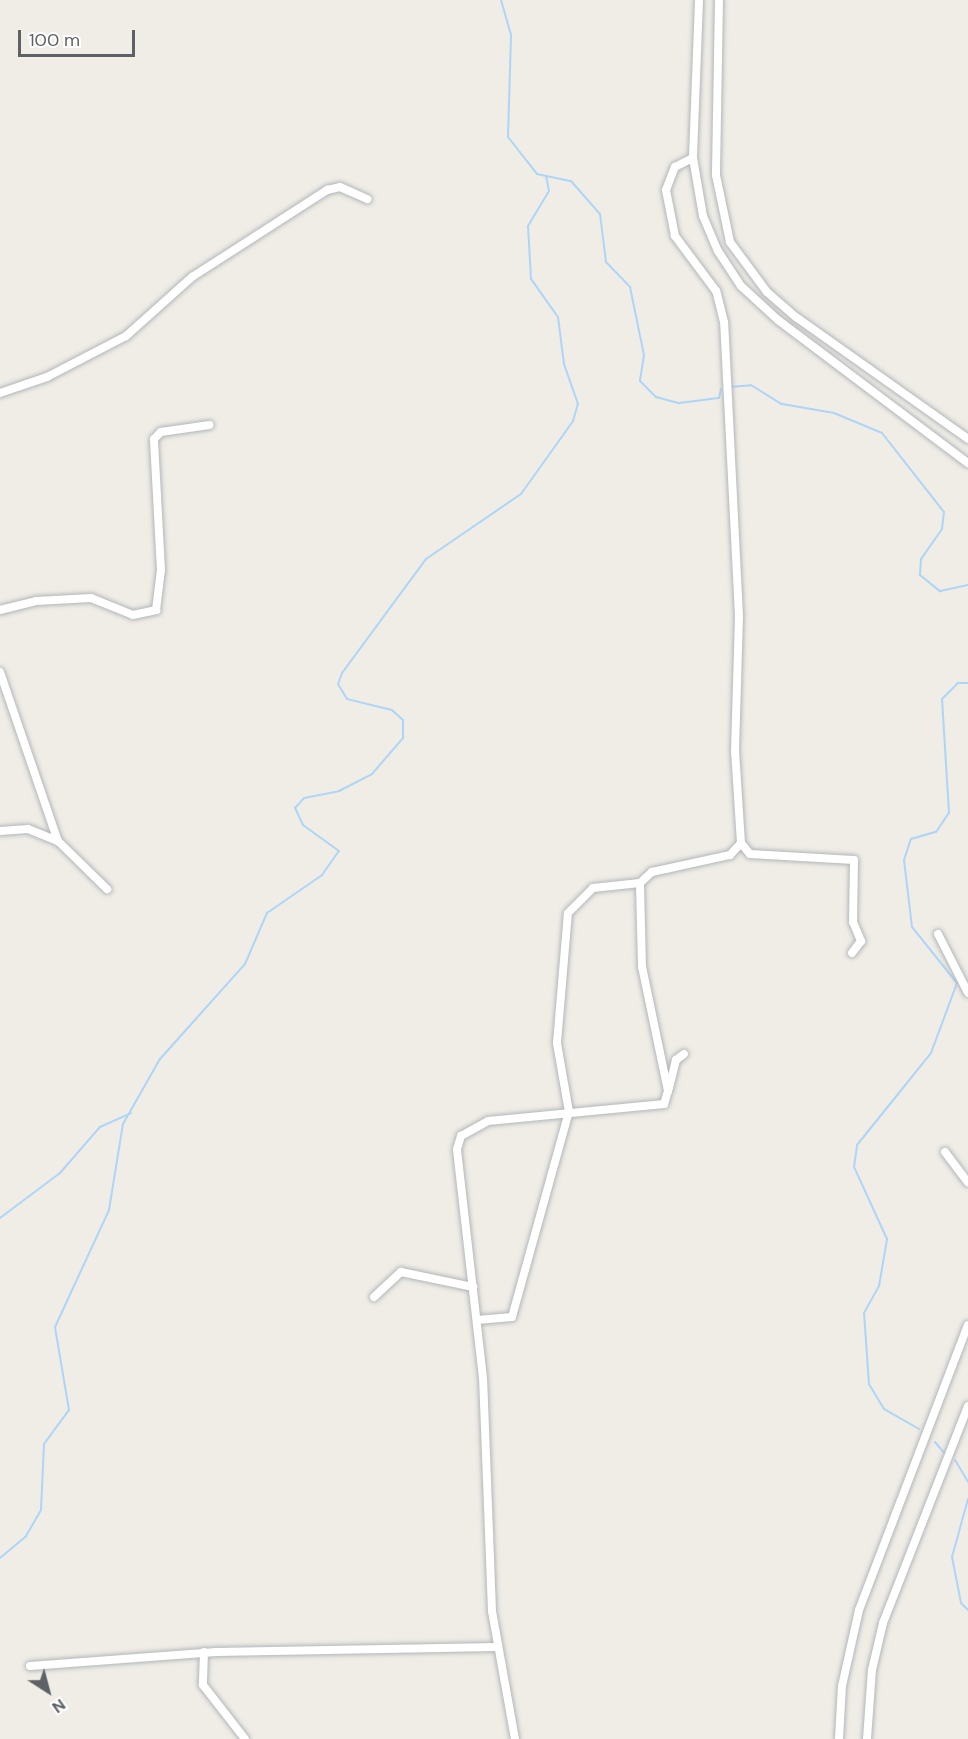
<!DOCTYPE html>
<style>
body{margin:0}
#map{position:relative;width:968px;height:1739px;overflow:hidden;background:#efede6;font-family:"DM Sans",sans-serif}
div>[style]{position:absolute}
.stream>*{height:2px;margin:-1px;padding:0 1px;transform-origin:1px;border-radius:1px;background:#aed5f7}
.roads{filter:drop-shadow(0 0 2px #b3b6ba) drop-shadow(0 0 2px #b3b6ba)}
.minor>*{height:8px;margin:-4px;padding:0 4px;transform-origin:4px;border-radius:4px;background:#fff}
span{translate:-50% -50%;white-space:nowrap;text-align:center;line-height:1.15;-webkit-text-stroke:6px #fff;paint-order:stroke}
.north{position:absolute;left:18px;top:1661px;width:60px;height:60px;-webkit-text-stroke:4px #fff;paint-order:stroke;rotate:144deg;font-size:16px;font-weight:700;line-height:24px;text-align:center;color:#5e6165}
.north::after{content:'';display:block;margin:auto;width:21px;height:27px;background:#5e6165;clip-path:polygon(50% 0,100% 100%,50% 72%,0 100%)}
.scale{position:absolute;left:18px;top:30px;width:117px;height:27px;box-sizing:border-box;border:3px solid #5e6165;border-top:0;padding-left:8px;font-size:18px;line-height:21px;white-space:nowrap;color:#5e6165;-webkit-text-stroke:4px #fff;paint-order:stroke}
</style>
<div id="map">
<div class="stream">
<i style="left:501px;top:0;width:37px;rotate:74deg"></i>
<i style="left:511px;top:36px;width:101px;rotate:91.7deg"></i>
<i style="left:508px;top:137px;width:47px;rotate:51.9deg"></i>
<i style="left:537px;top:174px;width:35px;rotate:12deg"></i>
<i style="left:571px;top:181px;width:44px;rotate:48.7deg"></i>
<i style="left:600px;top:214px;width:48px;rotate:82.9deg"></i>
<i style="left:606px;top:262px;width:35px;rotate:46deg"></i>
<i style="left:630px;top:287px;width:69px;rotate:78.4deg"></i>
<i style="left:644px;top:355px;width:26px;rotate:99deg"></i>
<i style="left:640px;top:381px;width:23px;rotate:45deg"></i>
<i style="left:656px;top:397px;width:24px;rotate:15deg"></i>
<i style="left:679px;top:403px;width:40px;rotate:-7.1deg"></i>
<i style="left:719px;top:398px;width:9px;rotate:-77deg"></i>
<i style="left:730px;top:387px;width:21px;rotate:-5deg"></i>
<i style="left:751px;top:385px;width:36px;rotate:32deg"></i>
<i style="left:782px;top:404px;width:53px;rotate:9.8deg"></i>
<i style="left:834px;top:413px;width:52px;rotate:22.6deg"></i>
<i style="left:882px;top:433px;width:100px;rotate:51.9deg"></i>
<i style="left:944px;top:512px;width:17px;rotate:97deg"></i>
<i style="left:942px;top:529px;width:37px;rotate:125deg"></i>
<i style="left:921px;top:559px;width:16px;rotate:94deg"></i>
<i style="left:920px;top:575px;width:26px;rotate:39deg"></i>
<i style="left:940px;top:591px;width:29px;rotate:-12deg"></i>
<i style="left:0;top:1218px;width:75px;rotate:-36.9deg"></i>
<i style="left:60px;top:1173px;width:61px;rotate:-49deg"></i>
<i style="left:100px;top:1127px;width:34px;rotate:-24deg"></i>
<i style="left:919px;top:1429px;width:40px;rotate:-150.3deg"></i>
<i style="left:884px;top:1409px;width:29px;rotate:-121deg"></i>
<i style="left:869px;top:1384px;width:71px;rotate:-94deg"></i>
<i style="left:864px;top:1313px;width:31px;rotate:-61deg"></i>
<i style="left:879px;top:1286px;width:48px;rotate:-80.3deg"></i>
<i style="left:887px;top:1239px;width:79px;rotate:-114.6deg"></i>
<i style="left:854px;top:1167px;width:22px;rotate:-82deg"></i>
<i style="left:857px;top:1145px;width:118px;rotate:-51.2deg"></i>
<i style="left:931px;top:1053px;width:75px;rotate:-69.6deg"></i>
<i style="left:957px;top:983px;width:72px;rotate:-128.8deg"></i>
<i style="left:912px;top:927px;width:67px;rotate:-96.8deg"></i>
<i style="left:904px;top:860px;width:22px;rotate:-72deg"></i>
<i style="left:911px;top:839px;width:26px;rotate:-16deg"></i>
<i style="left:936px;top:832px;width:23px;rotate:-56deg"></i>
<i style="left:949px;top:813px;width:114px;rotate:-93.5deg"></i>
<i style="left:942px;top:699px;width:23px;rotate:-45deg"></i>
<i style="left:958px;top:683px;width:10px"></i>
<i style="left:935px;top:1442px;width:17px;rotate:50deg"></i>
<i style="left:955px;top:1460px;width:26px;rotate:59deg"></i>
<i style="left:968px;top:1499px;width:60px;rotate:105.4deg"></i>
<i style="left:952px;top:1557px;width:47px;rotate:78.9deg"></i>
<i style="left:961px;top:1603px;width:10px;rotate:45deg"></i>
<i style="left:0;top:1558px;width:34px;rotate:-40deg"></i>
<i style="left:26px;top:1536px;width:30px;rotate:-60deg"></i>
<i style="left:41px;top:1510px;width:66px;rotate:-87.4deg"></i>
<i style="left:44px;top:1444px;width:42px;rotate:-53.7deg"></i>
<i style="left:69px;top:1410px;width:84px;rotate:-99.6deg"></i>
<i style="left:55px;top:1327px;width:129px;rotate:-65.2deg"></i>
<i style="left:109px;top:1210px;width:87px;rotate:-80.8deg"></i>
<i style="left:123px;top:1124px;width:75px;rotate:-60.4deg"></i>
<i style="left:160px;top:1059px;width:127px;rotate:-48.2deg"></i>
<i style="left:245px;top:964px;width:56px;rotate:-66.7deg"></i>
<i style="left:267px;top:913px;width:67px;rotate:-34.6deg"></i>
<i style="left:322px;top:875px;width:29px;rotate:-55deg"></i>
<i style="left:339px;top:851px;width:44px;rotate:-144.2deg"></i>
<i style="left:303px;top:825px;width:19px;rotate:-115deg"></i>
<i style="left:295px;top:808px;width:13px;rotate:-48deg"></i>
<i style="left:304px;top:798px;width:36px;rotate:-11deg"></i>
<i style="left:339px;top:791px;width:37px;rotate:-27deg"></i>
<i style="left:372px;top:774px;width:48px;rotate:-49.3deg"></i>
<i style="left:403px;top:738px;width:18px;rotate:-90deg"></i>
<i style="left:403px;top:720px;width:15px;rotate:-138deg"></i>
<i style="left:392px;top:710px;width:46px;rotate:-166.3deg"></i>
<i style="left:347px;top:699px;width:17px;rotate:-121deg"></i>
<i style="left:338px;top:684px;width:12px;rotate:-70deg"></i>
<i style="left:342px;top:673px;width:142px;rotate:-53.6deg"></i>
<i style="left:426px;top:559px;width:115px;rotate:-34.4deg"></i>
<i style="left:521px;top:494px;width:90px;rotate:-54.5deg"></i>
<i style="left:573px;top:421px;width:18px;rotate:-74deg"></i>
<i style="left:578px;top:404px;width:42px;rotate:-109.3deg"></i>
<i style="left:564px;top:364px;width:47px;rotate:-97.3deg"></i>
<i style="left:558px;top:317px;width:47px;rotate:-125.4deg"></i>
<i style="left:531px;top:279px;width:53px;rotate:-93.2deg"></i>
<i style="left:528px;top:226px;width:41px;rotate:-59deg"></i>
<i style="left:549px;top:191px;width:15px;rotate:-101deg"></i>
</div>
<div class="roads">
<div class="minor">
<i style="left:699px;top:0;width:158px;rotate:92.2deg"></i>
<i style="left:693px;top:158px;width:59px;rotate:80.2deg"></i>
<i style="left:703px;top:216px;width:38px;rotate:67deg"></i>
<i style="left:718px;top:251px;width:42px;rotate:56.7deg"></i>
<i style="left:741px;top:286px;width:50px;rotate:42.6deg"></i>
<i style="left:778px;top:320px;width:238px;rotate:37deg"></i>
<i style="left:719px;top:0;width:175px;rotate:91deg"></i>
<i style="left:716px;top:175px;width:68px;rotate:78.2deg"></i>
<i style="left:730px;top:242px;width:62px;rotate:53.5deg"></i>
<i style="left:767px;top:292px;width:38px;rotate:41deg"></i>
<i style="left:796px;top:317px;width:211px;rotate:35.3deg"></i>
<i style="left:0;top:393px;width:50px;rotate:-18.8deg"></i>
<i style="left:47px;top:377px;width:89px;rotate:-27.4deg"></i>
<i style="left:126px;top:336px;width:89px;rotate:-41.8deg"></i>
<i style="left:192px;top:277px;width:161px;rotate:-32.8deg"></i>
<i style="left:327px;top:190px;width:13px;rotate:-13deg"></i>
<i style="left:340px;top:187px;width:30px;rotate:24deg"></i>
<i style="left:0;top:610px;width:37px;rotate:-14deg"></i>
<i style="left:36px;top:601px;width:55px;rotate:-3.1deg"></i>
<i style="left:91px;top:598px;width:45px;rotate:22deg"></i>
<i style="left:133px;top:615px;width:24px;rotate:-12deg"></i>
<i style="left:156px;top:610px;width:40px;rotate:-82.9deg"></i>
<i style="left:161px;top:570px;width:131px;rotate:-93.1deg"></i>
<i style="left:154px;top:439px;width:10px;rotate:-45deg"></i>
<i style="left:161px;top:432px;width:49px;rotate:-8.3deg"></i>
<i style="left:0;top:672px;width:179px;rotate:71.1deg"></i>
<i style="left:58px;top:841px;width:69px;rotate:44.4deg"></i>
<i style="left:0;top:831px;width:28px;rotate:-4deg"></i>
<i style="left:28px;top:829px;width:32px;rotate:22deg"></i>
<i style="left:741px;top:843px;width:14px;rotate:51deg"></i>
<i style="left:750px;top:854px;width:104px;rotate:3.3deg"></i>
<i style="left:854px;top:860px;width:62px;rotate:90.9deg"></i>
<i style="left:853px;top:922px;width:21px;rotate:67deg"></i>
<i style="left:861px;top:941px;width:15px;rotate:127deg"></i>
<i style="left:938px;top:934px;width:66px;rotate:63deg"></i>
<i style="left:669px;top:1088px;width:29px;rotate:-76deg"></i>
<i style="left:676px;top:1060px;width:10px;rotate:-37deg"></i>
<i style="left:945px;top:1152px;width:38px;rotate:53deg"></i>
<i style="left:374px;top:1297px;width:37px;rotate:-43deg"></i>
<i style="left:401px;top:1272px;width:74px;rotate:11.8deg"></i>
<i style="left:477px;top:1320px;width:35px;rotate:-5deg"></i>
<i style="left:512px;top:1317px;width:213px;rotate:-74.5deg"></i>
<i style="left:569px;top:1112px;width:70px;rotate:-99.9deg"></i>
<i style="left:557px;top:1043px;width:130px;rotate:-85.2deg"></i>
<i style="left:568px;top:913px;width:35px;rotate:-45deg"></i>
<i style="left:593px;top:888px;width:47px;rotate:-6.1deg"></i>
<i style="left:204px;top:1652px;width:33px;rotate:92deg"></i>
<i style="left:203px;top:1685px;width:68px;rotate:52.1deg"></i>
<i style="left:30px;top:1666px;width:187px;rotate:-4.3deg"></i>
<i style="left:216px;top:1652px;width:281px;rotate:-1deg"></i>
<i style="left:515px;top:1739px;width:130px;rotate:-100.2deg"></i>
<i style="left:492px;top:1611px;width:233px;rotate:-92.2deg"></i>
<i style="left:483px;top:1378px;width:230px;rotate:-96.5deg"></i>
<i style="left:457px;top:1149px;width:14px;rotate:-73deg"></i>
<i style="left:461px;top:1136px;width:31px;rotate:-29deg"></i>
<i style="left:488px;top:1121px;width:177px;rotate:-5.5deg"></i>
<i style="left:664px;top:1104px;width:14px;rotate:-73deg"></i>
<i style="left:668px;top:1091px;width:127px;rotate:-101.8deg"></i>
<i style="left:642px;top:967px;width:84px;rotate:-91.4deg"></i>
<i style="left:640px;top:883px;width:16px;rotate:-43deg"></i>
<i style="left:652px;top:872px;width:80px;rotate:-12.3deg"></i>
<i style="left:730px;top:855px;width:16px;rotate:-47deg"></i>
<i style="left:741px;top:843px;width:92px;rotate:-93.7deg"></i>
<i style="left:735px;top:751px;width:135px;rotate:-88.3deg"></i>
<i style="left:739px;top:616px;width:294px;rotate:-92.9deg"></i>
<i style="left:724px;top:322px;width:32px;rotate:-104deg"></i>
<i style="left:716px;top:291px;width:69px;rotate:-126.7deg"></i>
<i style="left:675px;top:236px;width:47px;rotate:-101.1deg"></i>
<i style="left:666px;top:190px;width:25px;rotate:-69deg"></i>
<i style="left:675px;top:167px;width:20px;rotate:-27deg"></i>
<i style="left:839px;top:1739px;width:53px;rotate:-86.8deg"></i>
<i style="left:842px;top:1686px;width:78px;rotate:-77.4deg"></i>
<i style="left:859px;top:1610px;width:305px;rotate:-69.1deg"></i>
<i style="left:867px;top:1739px;width:69px;rotate:-85.9deg"></i>
<i style="left:872px;top:1670px;width:48px;rotate:-76.8deg"></i>
<i style="left:883px;top:1623px;width:233px;rotate:-68.6deg"></i>
</div>
</div>
<div class="north">N</div>
<div class="scale">100 m</div>
</div>
